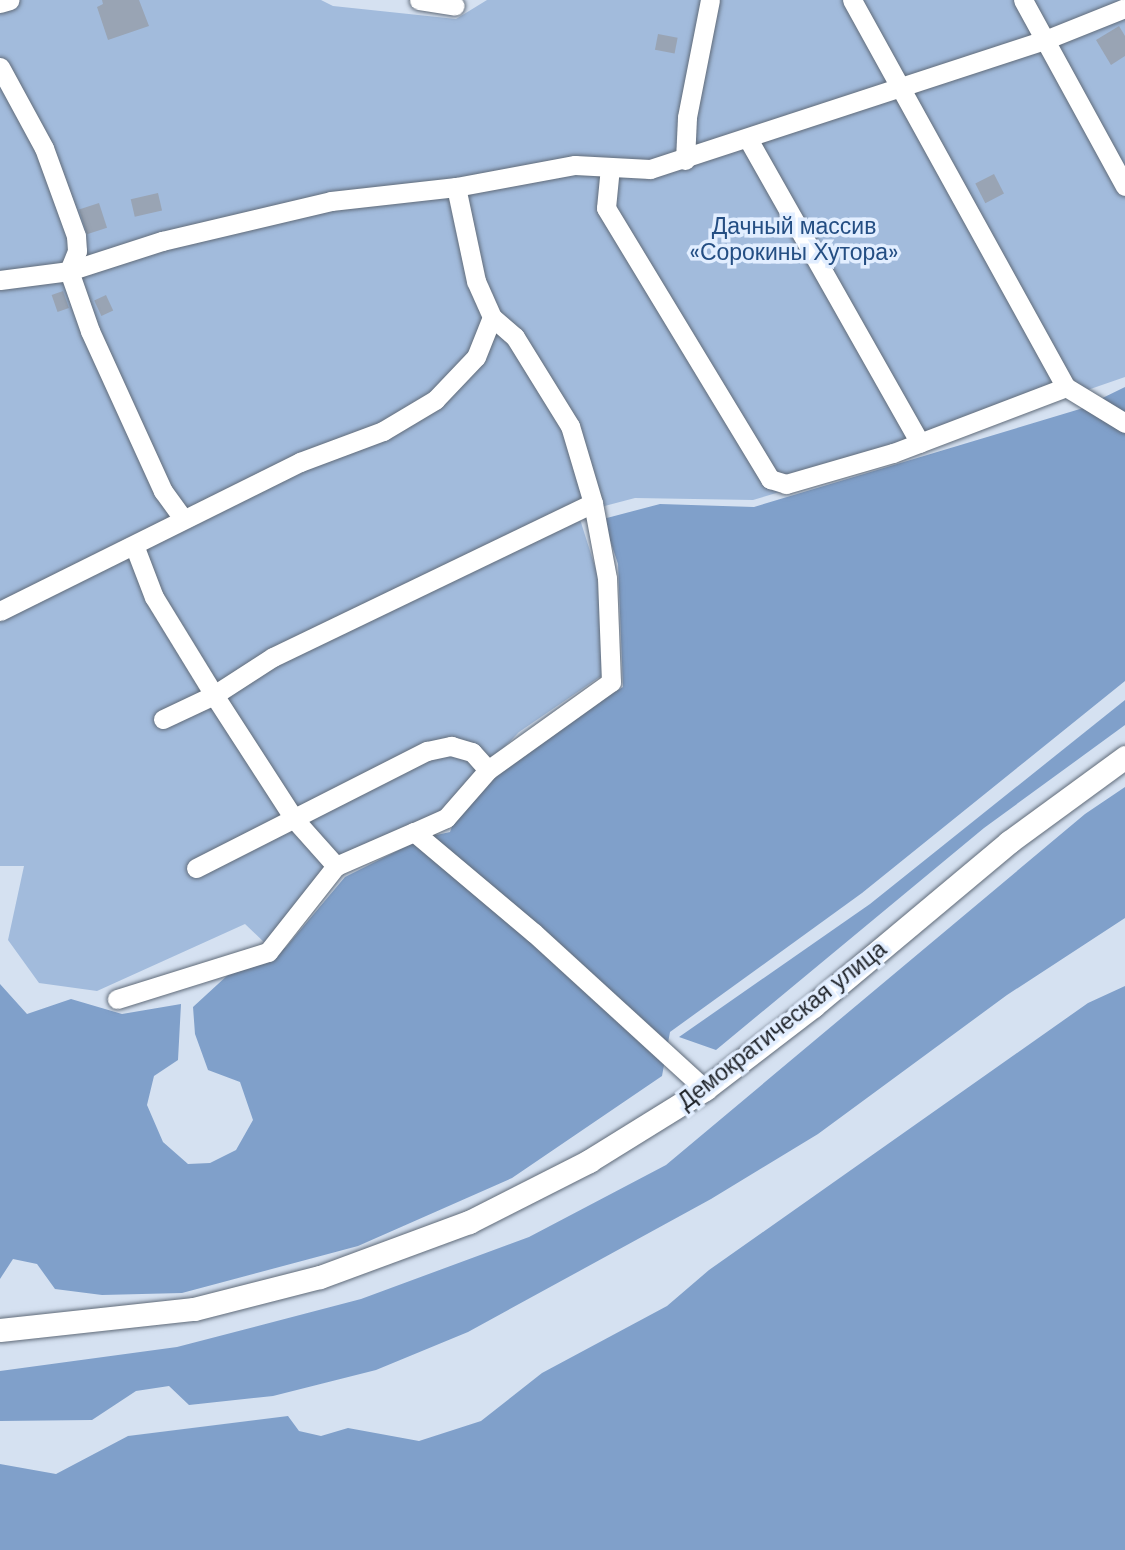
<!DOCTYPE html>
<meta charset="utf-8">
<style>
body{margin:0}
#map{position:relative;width:1125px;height:1550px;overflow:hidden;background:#d5e1f1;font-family:"DM Sans",sans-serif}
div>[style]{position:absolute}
.green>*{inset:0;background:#a2bbdc}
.forest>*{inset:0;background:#80a0ca}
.building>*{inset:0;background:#99a4b4;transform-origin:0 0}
.roads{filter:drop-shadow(0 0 2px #606b79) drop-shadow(0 0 2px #606b79)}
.minor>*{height:19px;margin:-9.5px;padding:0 9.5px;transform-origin:9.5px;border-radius:9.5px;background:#fff}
.major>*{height:23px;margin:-11.5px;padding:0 11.5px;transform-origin:11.5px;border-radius:11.5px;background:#fff}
span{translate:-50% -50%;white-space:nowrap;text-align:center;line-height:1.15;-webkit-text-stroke:7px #e2eeff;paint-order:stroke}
.park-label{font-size:23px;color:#244e83}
.street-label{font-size:23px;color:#1f2329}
</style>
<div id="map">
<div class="green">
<i style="clip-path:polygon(0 0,321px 0,333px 6px,456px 19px,487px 0,1125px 0,1125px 377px,874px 464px,753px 500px,635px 498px,578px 513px,597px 573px,604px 674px,519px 732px,438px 816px,331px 862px,267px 945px,245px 924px,97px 991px,39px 983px,8px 940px,24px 866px,0 866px)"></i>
</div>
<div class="forest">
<i style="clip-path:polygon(1125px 387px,1125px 681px,862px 893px,670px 1032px,662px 1076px,512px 1178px,358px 1246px,182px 1293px,102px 1295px,55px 1289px,37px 1264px,13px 1259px,0 1279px,0 984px,27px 1014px,71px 999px,122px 1014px,181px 1004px,178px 1060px,154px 1076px,147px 1105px,163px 1142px,188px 1164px,210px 1163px,236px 1150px,253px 1120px,240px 1082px,208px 1070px,195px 1034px,193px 1007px,230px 973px,286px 947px,345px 877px,423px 838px,450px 832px,458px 810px,530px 744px,623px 687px,618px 564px,603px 519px,660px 504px,754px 507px,1080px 409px)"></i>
<i style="clip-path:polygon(1125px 700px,1125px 725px,984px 828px,716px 1050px,679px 1037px,870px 904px)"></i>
<i style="clip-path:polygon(1125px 787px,1125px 918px,1007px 995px,818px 1134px,711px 1199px,468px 1332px,376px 1370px,273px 1396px,189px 1405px,169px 1386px,136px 1391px,92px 1420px,0 1421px,0 1371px,177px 1347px,361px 1299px,529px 1237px,666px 1165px,1085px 814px)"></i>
<i style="clip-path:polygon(1125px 986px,1125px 1550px,0 1550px,0 1464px,56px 1474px,128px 1436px,288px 1416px,299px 1431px,321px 1436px,348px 1428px,419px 1441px,481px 1421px,542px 1373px,667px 1306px,709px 1270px,1088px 1003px)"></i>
</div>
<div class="building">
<i style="clip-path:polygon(102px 0,139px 0,149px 26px,108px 40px,97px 7px,103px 4px)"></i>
<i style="clip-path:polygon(1119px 26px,1125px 36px,1125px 56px,1111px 65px,1096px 40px)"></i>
<i style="left:658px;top:34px;width:20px;height:16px;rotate:11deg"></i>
<i style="left:994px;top:174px;width:22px;height:21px;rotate:63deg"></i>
<i style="left:158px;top:193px;width:18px;height:28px;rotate:77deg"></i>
<i style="left:99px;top:203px;width:26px;height:21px;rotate:72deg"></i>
<i style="left:63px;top:291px;width:18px;height:12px;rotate:71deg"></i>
<i style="left:106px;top:295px;width:17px;height:13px;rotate:65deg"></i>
</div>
<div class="roads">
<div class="minor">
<i style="left:419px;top:0;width:36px;rotate:9deg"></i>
<i style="left:852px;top:0;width:442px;rotate:61.1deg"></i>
<i style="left:1023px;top:0;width:212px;rotate:61.3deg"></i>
<i style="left:0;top:3px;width:10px;rotate:-17deg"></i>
<i style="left:0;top:67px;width:92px;rotate:61.5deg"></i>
<i style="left:44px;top:148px;width:94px;rotate:70deg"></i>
<i style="left:76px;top:236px;width:15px;rotate:86deg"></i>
<i style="left:77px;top:251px;width:22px;rotate:112deg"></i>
<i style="left:69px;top:271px;width:64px;rotate:70.7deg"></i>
<i style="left:90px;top:331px;width:176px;rotate:65.5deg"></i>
<i style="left:163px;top:491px;width:34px;rotate:54deg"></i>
<i style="left:748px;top:139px;width:349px;rotate:60.5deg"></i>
<i style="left:685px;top:160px;width:43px;rotate:-87.3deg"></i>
<i style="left:687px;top:117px;width:119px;rotate:-78.9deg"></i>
<i style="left:610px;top:167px;width:41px;rotate:95.6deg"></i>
<i style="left:606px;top:208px;width:317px;rotate:58.8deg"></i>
<i style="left:770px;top:479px;width:17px;rotate:17deg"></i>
<i style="left:786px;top:484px;width:111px;rotate:-16.2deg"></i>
<i style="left:893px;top:453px;width:185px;rotate:-20.9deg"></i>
<i style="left:1066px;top:387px;width:69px;rotate:31.4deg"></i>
<i style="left:0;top:280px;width:70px;rotate:-7.4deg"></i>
<i style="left:69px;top:271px;width:98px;rotate:-17.9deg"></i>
<i style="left:162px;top:241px;width:174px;rotate:-13.3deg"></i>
<i style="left:331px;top:201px;width:126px;rotate:-6.4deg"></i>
<i style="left:456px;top:187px;width:121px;rotate:-10.5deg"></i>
<i style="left:575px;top:165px;width:75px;rotate:3.1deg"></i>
<i style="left:650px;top:169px;width:416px;rotate:-18.1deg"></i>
<i style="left:1045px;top:40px;width:86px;rotate:-21.8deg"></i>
<i style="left:134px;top:545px;width:56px;rotate:69deg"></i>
<i style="left:154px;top:597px;width:115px;rotate:58.5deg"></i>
<i style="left:214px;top:695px;width:149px;rotate:57.1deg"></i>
<i style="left:295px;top:820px;width:62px;rotate:48.3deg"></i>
<i style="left:0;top:611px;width:335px;rotate:-26.4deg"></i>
<i style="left:300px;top:462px;width:89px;rotate:-20.5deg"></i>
<i style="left:383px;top:431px;width:61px;rotate:-30.8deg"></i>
<i style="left:435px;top:400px;width:59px;rotate:-46.4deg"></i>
<i style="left:476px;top:357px;width:43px;rotate:-68.2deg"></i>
<i style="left:492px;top:317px;width:39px;rotate:-114deg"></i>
<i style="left:476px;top:281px;width:96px;rotate:-102deg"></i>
<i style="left:163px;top:719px;width:56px;rotate:-25.2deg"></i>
<i style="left:214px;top:695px;width:70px;rotate:-32.8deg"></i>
<i style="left:273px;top:657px;width:355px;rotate:-25.7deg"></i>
<i style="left:593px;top:503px;width:80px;rotate:-106.6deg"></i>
<i style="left:570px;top:426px;width:105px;rotate:-121.7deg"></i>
<i style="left:515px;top:337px;width:30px;rotate:-139deg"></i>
<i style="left:488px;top:770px;width:64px;rotate:131.2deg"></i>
<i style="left:446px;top:818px;width:35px;rotate:156deg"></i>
<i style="left:414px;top:832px;width:157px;rotate:40.1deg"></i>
<i style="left:534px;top:933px;width:231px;rotate:42.4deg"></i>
<i style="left:196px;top:868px;width:259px;rotate:-26.9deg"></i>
<i style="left:427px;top:751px;width:25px;rotate:-12deg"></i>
<i style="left:451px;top:746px;width:22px;rotate:16deg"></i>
<i style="left:472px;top:752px;width:24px;rotate:48deg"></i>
<i style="left:488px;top:770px;width:151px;rotate:-35.6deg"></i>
<i style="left:611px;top:682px;width:104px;rotate:-92.2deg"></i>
<i style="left:607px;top:578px;width:76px;rotate:-100.6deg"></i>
<i style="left:117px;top:999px;width:158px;rotate:-17.3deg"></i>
<i style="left:268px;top:952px;width:110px;rotate:-51.7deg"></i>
<i style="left:336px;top:866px;width:85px;rotate:-23.6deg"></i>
</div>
<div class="major">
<i style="left:0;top:1330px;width:195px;rotate:-6.2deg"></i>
<i style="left:194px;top:1309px;width:130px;rotate:-14.3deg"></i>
<i style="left:320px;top:1277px;width:159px;rotate:-20.3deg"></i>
<i style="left:469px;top:1222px;width:135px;rotate:-26.9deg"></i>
<i style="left:589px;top:1161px;width:137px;rotate:-31.8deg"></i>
<i style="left:705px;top:1089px;width:136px;rotate:-37.5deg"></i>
<i style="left:813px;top:1006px;width:256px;rotate:-39.9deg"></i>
<i style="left:1009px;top:842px;width:144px;rotate:-36.2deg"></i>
</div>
</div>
<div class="park-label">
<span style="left:794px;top:239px">Дачный массив<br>«Сорокины Хутора»</span>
</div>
<div class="street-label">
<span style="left:782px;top:1025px;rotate:-38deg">Демократическая улица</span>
</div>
</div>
